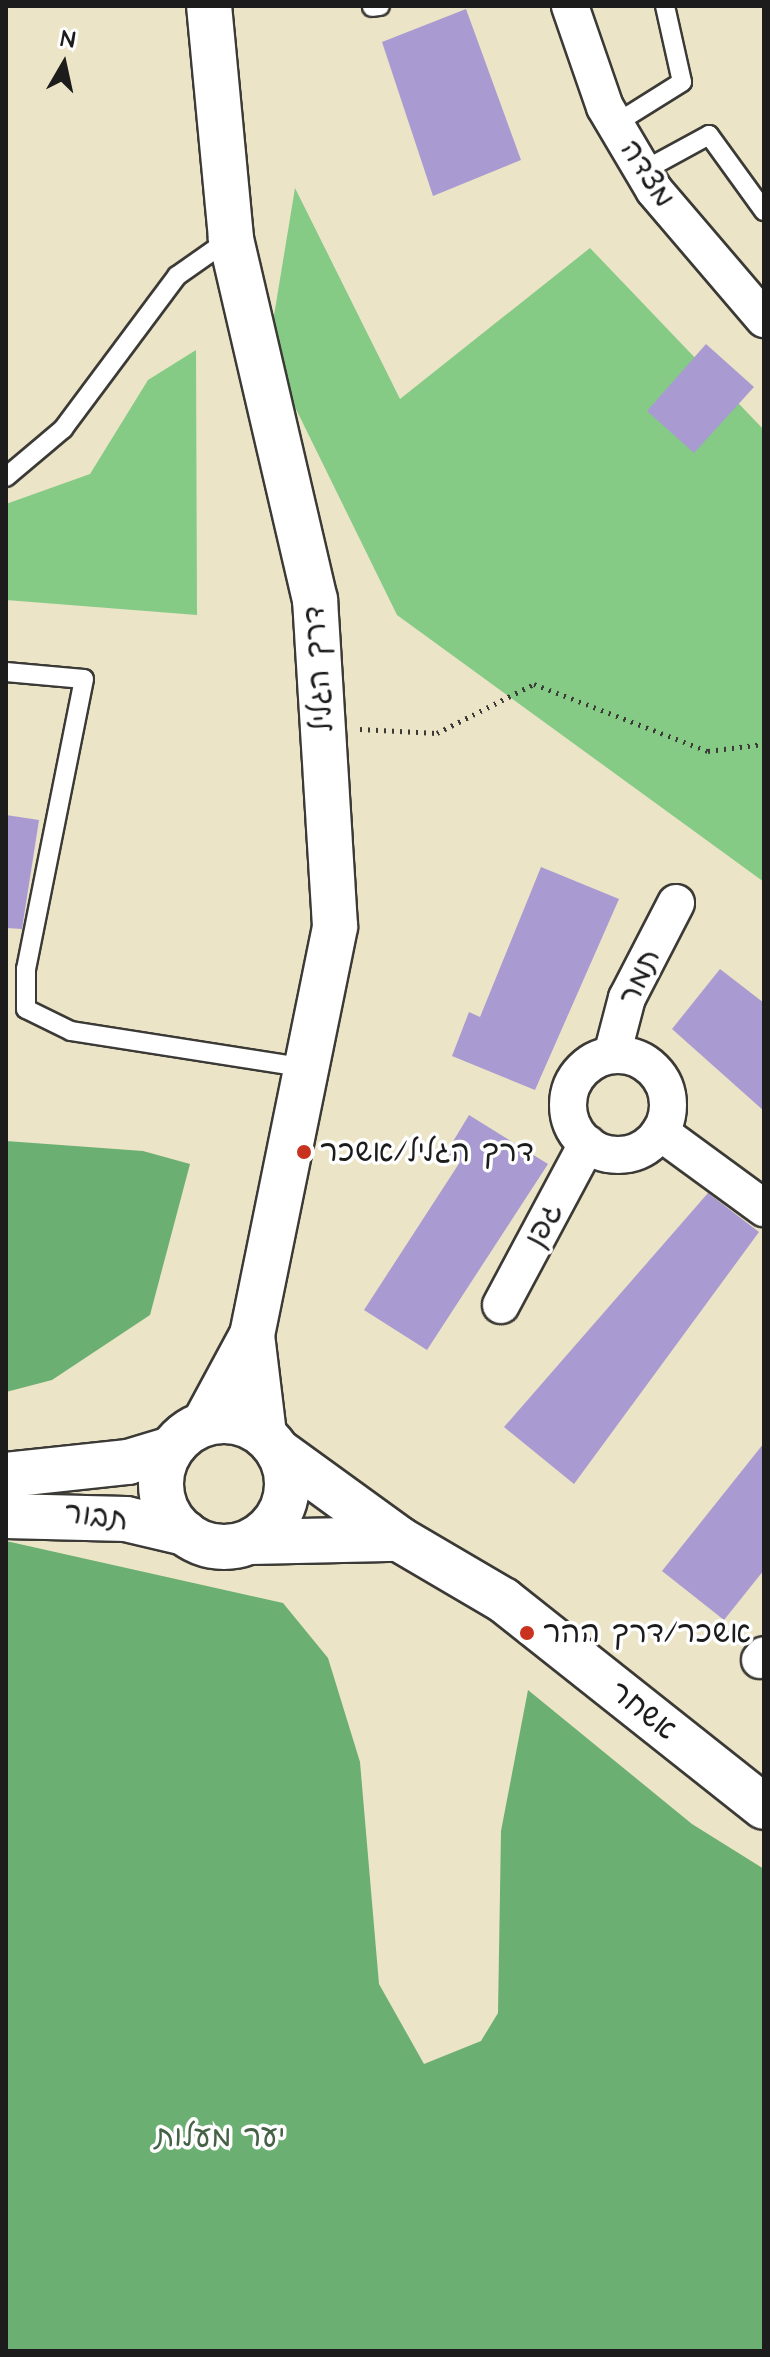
<!DOCTYPE html>
<meta charset="utf-8">
<style>
body{margin:0}
#map{position:relative;width:770px;height:2357px;overflow:hidden;background:#ece4c6;font-family:"Architects Daughter","Playpen Sans Hebrew",sans-serif}
div>[style]{position:absolute}
.green>*{inset:0;background:#85cb86}
.forest>*{inset:0;background:#6caf73}
.building>*{inset:0;background:#a99bd1}
.path>*{height:5px;margin-top:-2.5px;transform-origin:0;background:repeating-linear-gradient(90deg,#3b3a36 0 2px,transparent 0 8px)}
.roads{filter:drop-shadow(2px 0 #3b3a36) drop-shadow(-2px 0 #3b3a36) drop-shadow(0 2px #3b3a36) drop-shadow(0 -2px #3b3a36)}
.service>*{height:18px;margin:-9px;padding:0 9px;transform-origin:9px;border-radius:9px;background:#fff}
.minor>*{height:36px;margin:-18px;padding:0 18px;transform-origin:18px;border-radius:18px;background:#fff}
.minor>.ring{margin:-18px;padding:0;box-sizing:content-box;background:none;border:36px solid #fff;border-radius:50%}
.tertiary>*{height:44px;margin:-22px;padding:0 22px;transform-origin:22px;border-radius:22px;background:#fff}
.tertiary>.ring{margin:-22px;padding:0;box-sizing:content-box;background:none;border:44px solid #fff;border-radius:50%}
.dots>*{width:22px;height:22px;translate:-50% -50%;box-sizing:border-box;border:4px solid #fff;border-radius:50%}
span{translate:-50% -50%;white-space:nowrap;text-align:center;line-height:1.15;-webkit-text-stroke:7px #fff;paint-order:stroke}
.street-label{font-size:30px;color:#1c1c1c}
.poi-label{font-size:30px;color:#1c1c1c}
.left{translate:0 -50%;text-align:left}
.park-label{font-size:30px;color:#466246}
.frame{position:absolute;inset:0;border:8px solid #1c1c1c;pointer-events:none}
.north{position:absolute;left:24px;top:24px;width:80px;height:80px;-webkit-text-stroke:6px #fff;paint-order:stroke;rotate:9deg;font-size:22px;font-weight:700;line-height:32px;text-align:center;color:#1c1c1c}
.north::after{content:'';display:block;margin:auto;width:28px;height:36px;background:#1c1c1c;clip-path:polygon(50% 0,100% 100%,50% 72%,0 100%)}
</style>
<div id="map">
<div class="green">
<div style="clip-path:polygon(295px 188px,400px 399px,590px 248px,764px 430px,764px 882px,397px 615px,268px 352px)"></div>
<div style="clip-path:polygon(196px 350px,197px 615px,6px 600px,6px 504px,90px 474px,148px 380px)"></div>
</div>
<div class="forest">
<div style="clip-path:polygon(6px 1141px,143px 1151px,190px 1164px,150px 1315px,52px 1380px,6px 1392px)"></div>
<div style="clip-path:polygon(6px 1541px,283px 1603px,328px 1658px,360px 1762px,379px 1984px,424px 2064px,481px 2041px,498px 2013px,501px 1831px,528px 1690px,692px 1824px,764px 1869px,764px 2351px,6px 2351px)"></div>
</div>
<div class="building">
<div style="clip-path:polygon(466px 9px,521px 160px,433px 196px,382px 42px)"></div>
<div style="clip-path:polygon(706px 344px,754px 387px,694px 453px,647px 411px)"></div>
<div style="clip-path:polygon(6px 815px,39px 820px,22px 929px,6px 928px)"></div>
<div style="clip-path:polygon(541px 867px,619px 899px,535px 1090px,452px 1056px,469px 1012px,480px 1017px)"></div>
<div style="clip-path:polygon(720px 969px,764px 1003px,764px 1111px,672px 1029px)"></div>
<div style="clip-path:polygon(469px 1115px,548px 1164px,427px 1350px,364px 1310px,460px 1162px,446px 1153px)"></div>
<div style="clip-path:polygon(708px 1193px,759px 1232px,574px 1484px,504px 1427px)"></div>
<div style="clip-path:polygon(764px 1443px,764px 1570px,724px 1620px,662px 1571px)"></div>
</div>
<div class="path">
<div style="left:360px;top:729px;width:77px;rotate:3deg"></div>
<div style="left:437px;top:733px;width:109px;rotate:-26.8deg"></div>
<div style="left:534px;top:684px;width:186px;rotate:21.1deg"></div>
<div style="left:708px;top:751px;width:56px;rotate:-7.1deg"></div>
</div>
<div class="roads">
<div class="service">
<div style="left:372px;top:7px;width:8px;rotate:-7deg"></div>
<div style="left:615px;top:124px;width:79px;rotate:-32.1deg"></div>
<div style="left:682px;top:82px;width:78px;rotate:-102.6deg"></div>
<div style="left:643px;top:171px;width:75px;rotate:-28.6deg"></div>
<div style="left:709px;top:135px;width:94px;rotate:54.1deg"></div>
<div style="left:6px;top:477px;width:75px;rotate:-40.1deg"></div>
<div style="left:63px;top:429px;width:191px;rotate:-53.3deg"></div>
<div style="left:177px;top:276px;width:66px;rotate:-35.1deg"></div>
<div style="left:6px;top:672px;width:78px;rotate:5.1deg"></div>
<div style="left:84px;top:679px;width:296px;rotate:101.3deg"></div>
<div style="left:26px;top:969px;width:40px;rotate:90deg"></div>
<div style="left:26px;top:1009px;width:50px;rotate:26.1deg"></div>
<div style="left:71px;top:1031px;width:234px;rotate:8.9deg"></div>
</div>
<div class="minor">
<div style="left:570px;top:6px;width:107px;rotate:70.9deg"></div>
<div style="left:605px;top:107px;width:96px;rotate:59.4deg"></div>
<div style="left:654px;top:190px;width:170px;rotate:49.5deg"></div>
<div style="left:612px;top:1055px;width:59px;rotate:-75.3deg"></div>
<div style="left:627px;top:998px;width:107px;rotate:-62.7deg"></div>
<div class="ring" style="left:568px;top:1055px;width:64px;height:64px"></div>
<div style="left:660px;top:1132px;width:129px;rotate:36.2deg"></div>
<div style="left:501px;top:1305px;width:183px;rotate:-61.9deg"></div>
<div style="left:760px;top:1660px;width:6px;rotate:-51deg"></div>
</div>
<div class="tertiary">
<div style="left:252px;top:1335px;width:100px;rotate:83.1deg"></div>
<div class="ring" style="left:161px;top:1421px;width:82px;height:82px"></div>
<div style="left:204px;top:1424px;width:101px;rotate:-61.7deg"></div>
<div style="left:252px;top:1335px;width:417px;rotate:-78.5deg"></div>
<div style="left:335px;top:926px;width:327px;rotate:-93.5deg"></div>
<div style="left:315px;top:600px;width:372px;rotate:-103.1deg"></div>
<div style="left:231px;top:238px;width:233px;rotate:-95.4deg"></div>
<div style="left:278px;top:1451px;width:150px;rotate:36deg"></div>
<div style="left:399px;top:1539px;width:121px;rotate:30.4deg"></div>
<div style="left:503px;top:1600px;width:333px;rotate:38.4deg"></div>
<div style="left:6px;top:1475px;width:123px;rotate:-6.1deg"></div>
<div style="left:128px;top:1462px;width:45px;rotate:-16.8deg"></div>
<div style="left:6px;top:1516px;width:120px;rotate:1.4deg"></div>
<div style="left:126px;top:1519px;width:61px;rotate:13.3deg"></div>
<div style="left:250px;top:1542px;width:149px;rotate:-1.2deg"></div>
</div>
</div>
<div class="dots">
<div style="left:304px;top:1152px;background:#c8321e"></div>
<div style="left:527px;top:1633px;background:#c8321e"></div>
</div>
<div class="street-label">
<span style="left:647px;top:174px;rotate:57deg">מצדה</span>
<span style="left:319px;top:669px;rotate:-94deg">דרך הגליל</span>
<span style="left:640px;top:977px;rotate:-65deg">תמר</span>
<span style="left:544px;top:1225px;rotate:-62deg">גפן</span>
<span style="left:96px;top:1517px;rotate:7deg">תבור</span>
<span style="left:643px;top:1711px;rotate:38deg">אשחר</span>
</div>
<div class="poi-label">
<span class="left" style="left:320px;top:1152px">דרך הגליל/אשכר</span>
<span class="left" style="left:543px;top:1633px">אשכר/דרך ההר</span>
</div>
<div class="park-label">
<span style="left:220px;top:2137px">יער מעלות</span>
</div>
<div class="frame"></div>
<div class="north">N</div>
</div>
